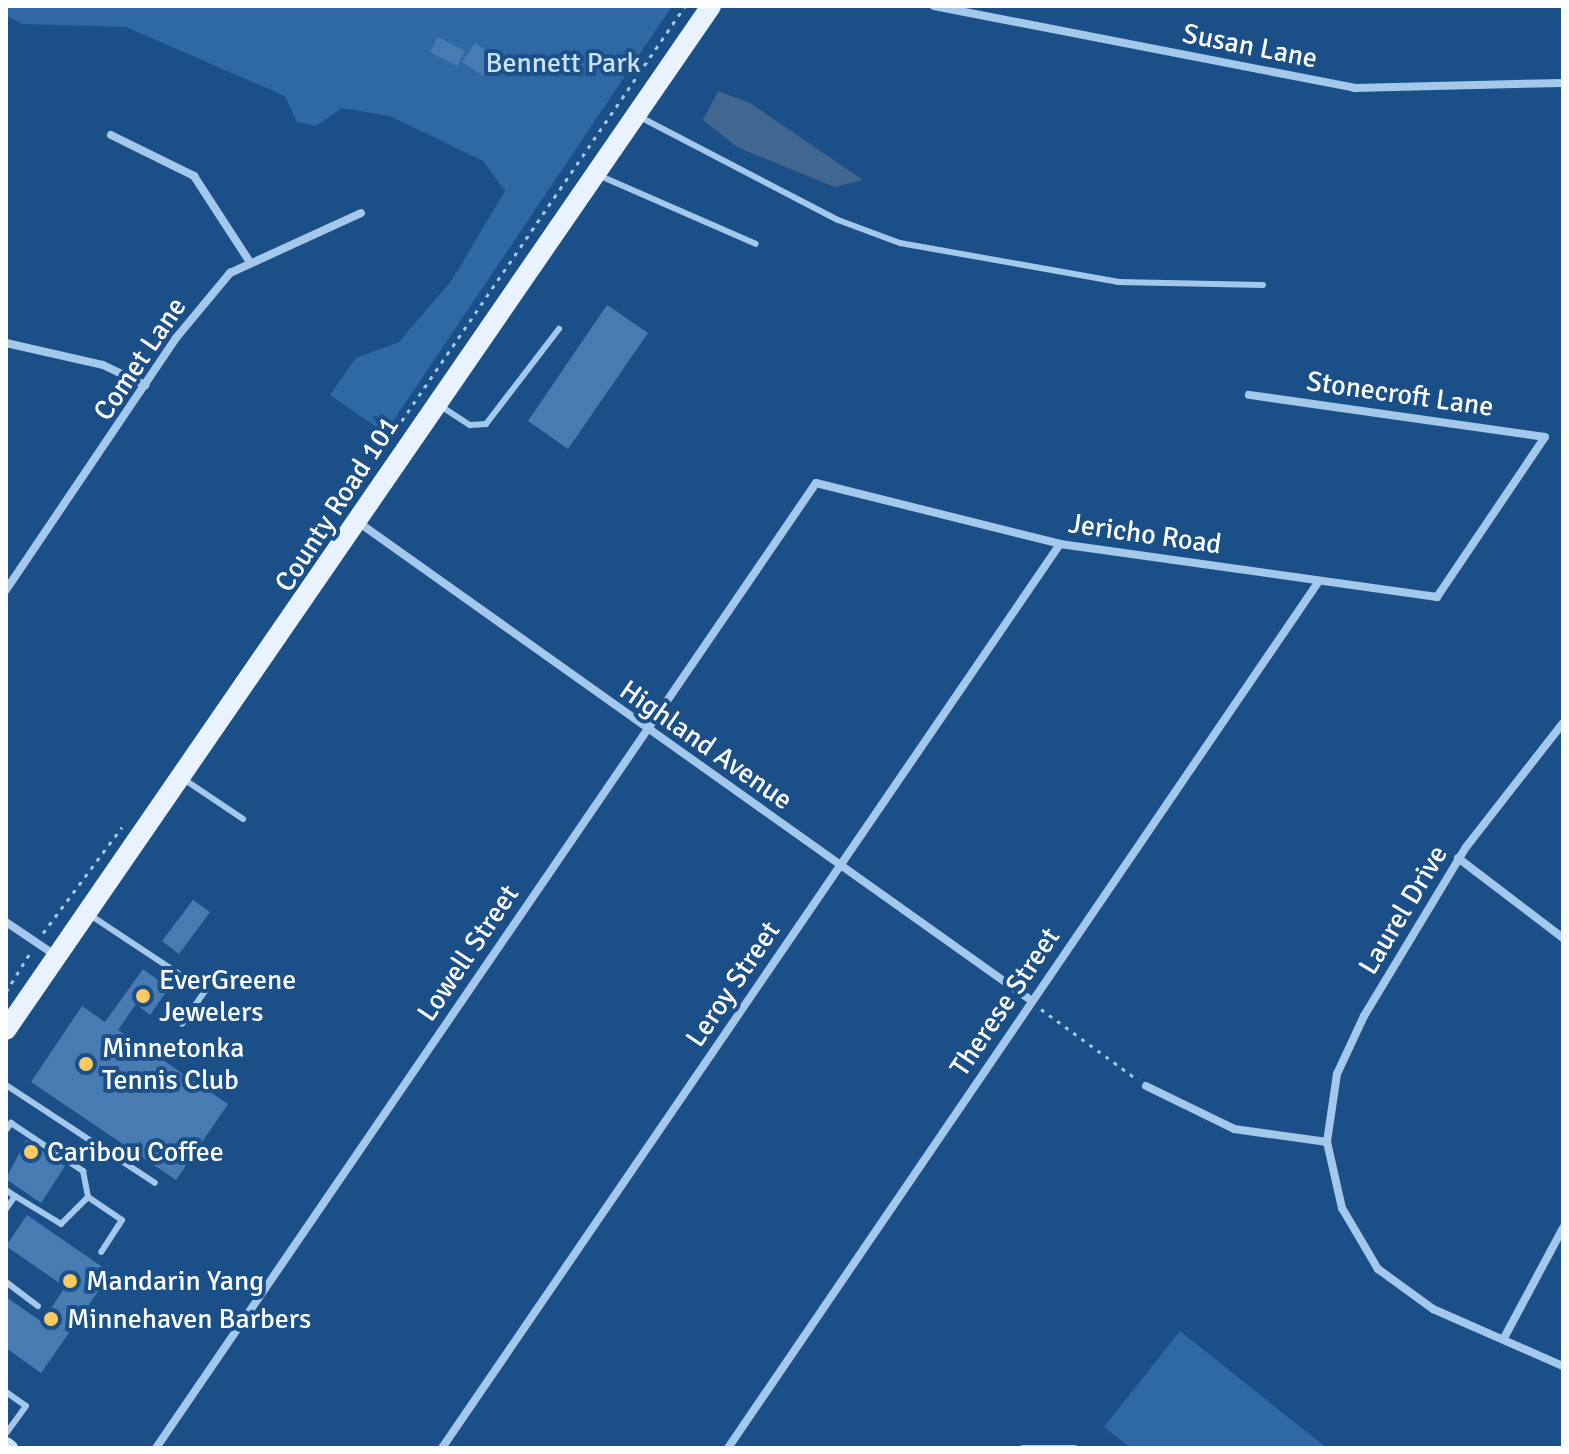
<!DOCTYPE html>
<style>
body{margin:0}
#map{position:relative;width:1569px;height:1454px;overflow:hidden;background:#1b4f88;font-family:Signika,sans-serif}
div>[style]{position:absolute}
.green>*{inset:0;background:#2e69a6}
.water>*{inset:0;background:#416790}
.building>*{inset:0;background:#487bb2}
.path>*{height:3px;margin-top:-1.5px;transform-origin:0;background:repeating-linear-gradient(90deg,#a4c7ec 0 4px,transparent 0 10px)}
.lane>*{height:6px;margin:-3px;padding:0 3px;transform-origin:3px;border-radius:3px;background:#a4c7ec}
.street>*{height:8px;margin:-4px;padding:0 4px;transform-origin:4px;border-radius:4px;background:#a4c7ec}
.secondary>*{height:16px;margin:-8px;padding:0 8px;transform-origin:8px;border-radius:8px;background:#d0e3f9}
.primary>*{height:20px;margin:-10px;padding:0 10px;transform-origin:10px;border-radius:10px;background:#e9f2ff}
.dots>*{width:22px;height:22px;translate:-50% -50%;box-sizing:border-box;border:4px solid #1b4f88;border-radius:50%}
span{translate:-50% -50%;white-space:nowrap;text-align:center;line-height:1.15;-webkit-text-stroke:8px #1b4f88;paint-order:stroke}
.street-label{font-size:28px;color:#fff}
.park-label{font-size:28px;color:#c9e1f9}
.poi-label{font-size:28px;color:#fff}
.left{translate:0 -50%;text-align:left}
.frame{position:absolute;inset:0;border:8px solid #fff;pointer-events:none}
</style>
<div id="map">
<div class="green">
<div style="clip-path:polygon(6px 6px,672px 6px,385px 433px,330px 395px,356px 358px,399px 342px,452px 280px,505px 191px,483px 161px,390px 116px,342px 108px,316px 126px,297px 122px,285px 96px,126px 27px,22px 24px,6px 15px)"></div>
<div style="clip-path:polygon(1180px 1331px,1327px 1448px,1131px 1448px,1104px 1427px)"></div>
</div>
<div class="water">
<div style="clip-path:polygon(718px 91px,750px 103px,863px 180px,834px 187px,737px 147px,703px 120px)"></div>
</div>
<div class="building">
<div style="clip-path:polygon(438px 37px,465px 51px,457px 66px,430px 52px)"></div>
<div style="clip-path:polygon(475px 43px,496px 57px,483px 76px,462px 62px)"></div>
<div style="clip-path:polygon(607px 305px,648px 333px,568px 449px,528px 421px)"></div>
<div style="clip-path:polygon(193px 900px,210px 912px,179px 954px,162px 941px)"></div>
<div style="clip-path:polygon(143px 969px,169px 988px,150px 1015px,136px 1004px,118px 1030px,228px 1104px,176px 1180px,31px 1082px,82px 1006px,105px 1022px)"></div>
<div style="clip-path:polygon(26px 1140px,65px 1166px,41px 1203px,6px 1179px)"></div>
<div style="clip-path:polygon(27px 1215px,111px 1273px,41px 1373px,6px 1348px,6px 1297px,42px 1322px,65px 1287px,6px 1246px)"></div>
</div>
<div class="path">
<div style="left:351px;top:495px;width:592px;rotate:-55.67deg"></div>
<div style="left:43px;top:933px;width:132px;rotate:-53.3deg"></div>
<div style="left:6px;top:992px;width:46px;rotate:-58.4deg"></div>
<div style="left:1041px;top:1009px;width:120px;rotate:36.2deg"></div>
</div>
<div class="lane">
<div style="left:640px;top:117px;width:223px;rotate:27.5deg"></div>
<div style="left:838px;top:220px;width:66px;rotate:20.4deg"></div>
<div style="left:900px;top:243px;width:221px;rotate:10.1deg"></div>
<div style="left:1118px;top:282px;width:145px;rotate:1.2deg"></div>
<div style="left:598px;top:175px;width:172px;rotate:23.6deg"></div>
<div style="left:439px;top:405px;width:37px;rotate:33deg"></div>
<div style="left:470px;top:425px;width:16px;rotate:-4deg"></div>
<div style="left:486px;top:424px;width:120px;rotate:-52.5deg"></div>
<div style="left:185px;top:780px;width:70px;rotate:33.9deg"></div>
<div style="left:90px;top:915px;width:138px;rotate:33.5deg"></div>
<div style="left:205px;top:991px;width:40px;rotate:124.9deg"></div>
<div style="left:6px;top:1085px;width:178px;rotate:33.3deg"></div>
<div style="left:6px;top:1130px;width:9px;rotate:-54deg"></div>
<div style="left:11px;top:1123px;width:87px;rotate:33.7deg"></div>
<div style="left:83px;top:1171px;width:26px;rotate:79deg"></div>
<div style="left:6px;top:1190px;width:11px;rotate:34deg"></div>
<div style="left:15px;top:1196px;width:16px;rotate:125deg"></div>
<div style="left:15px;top:1196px;width:54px;rotate:31.3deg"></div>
<div style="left:61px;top:1224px;width:38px;rotate:-45deg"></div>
<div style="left:88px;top:1197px;width:41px;rotate:34.1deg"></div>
<div style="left:122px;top:1220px;width:38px;rotate:123deg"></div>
<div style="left:6px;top:1282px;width:40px;rotate:37deg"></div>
<div style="left:6px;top:1392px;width:24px;rotate:35deg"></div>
<div style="left:26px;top:1406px;width:34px;rotate:126deg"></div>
<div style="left:1023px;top:1448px;width:52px"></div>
</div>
<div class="street">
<div style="left:934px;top:6px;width:428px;rotate:11deg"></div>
<div style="left:1354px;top:88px;width:209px;rotate:-1.4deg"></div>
<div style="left:111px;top:135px;width:93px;rotate:26.3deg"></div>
<div style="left:194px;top:176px;width:99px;rotate:57deg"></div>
<div style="left:6px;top:343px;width:99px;rotate:12.8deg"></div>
<div style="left:103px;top:365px;width:47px;rotate:25.5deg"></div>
<div style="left:358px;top:522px;width:827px;rotate:35.4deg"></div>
<div style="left:6px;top:590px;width:304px;rotate:-56deg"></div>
<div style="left:176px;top:338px;width:85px;rotate:-50.3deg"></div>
<div style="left:230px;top:273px;width:144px;rotate:-24.6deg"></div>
<div style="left:1563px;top:723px;width:157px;rotate:128deg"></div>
<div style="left:1466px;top:847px;width:197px;rotate:121.1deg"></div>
<div style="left:1364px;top:1016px;width:64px;rotate:115deg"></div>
<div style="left:1337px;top:1074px;width:69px;rotate:98.4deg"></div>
<div style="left:1327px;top:1142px;width:68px;rotate:77.2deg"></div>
<div style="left:1342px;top:1208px;width:71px;rotate:59.5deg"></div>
<div style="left:1378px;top:1269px;width:68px;rotate:36deg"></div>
<div style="left:1433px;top:1309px;width:142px;rotate:23.7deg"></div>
<div style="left:1458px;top:858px;width:132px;rotate:37.3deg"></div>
<div style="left:6px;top:922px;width:59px;rotate:34deg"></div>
<div style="left:1146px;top:1086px;width:98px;rotate:26deg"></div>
<div style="left:1234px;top:1129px;width:94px;rotate:8deg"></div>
<div style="left:1504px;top:1338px;width:125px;rotate:-61.8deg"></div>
<div style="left:156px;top:1448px;width:1169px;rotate:-55.63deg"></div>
<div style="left:816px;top:483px;width:252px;rotate:14deg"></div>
<div style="left:1060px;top:544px;width:381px;rotate:8deg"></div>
<div style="left:1437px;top:597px;width:193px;rotate:-56deg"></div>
<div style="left:1545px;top:437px;width:299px;rotate:-171.9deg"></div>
<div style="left:442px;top:1448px;width:1095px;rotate:-55.64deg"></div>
<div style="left:728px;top:1448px;width:1049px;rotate:-55.72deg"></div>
</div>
<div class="secondary">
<div style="left:6px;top:1445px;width:5px;rotate:37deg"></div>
</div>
<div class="primary">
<div style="left:6px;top:1030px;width:1243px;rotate:-55.45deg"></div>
</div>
<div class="dots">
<div style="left:143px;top:996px;background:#fdca61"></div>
<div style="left:86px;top:1064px;background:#fdca61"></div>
<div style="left:31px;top:1152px;background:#fdca61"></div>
<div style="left:70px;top:1281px;background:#fdca61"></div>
<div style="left:51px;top:1319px;background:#fdca61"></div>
</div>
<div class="street-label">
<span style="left:1250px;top:46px;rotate:11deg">Susan Lane</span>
<span style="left:140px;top:359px;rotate:-56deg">Comet Lane</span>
<span style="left:1400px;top:394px;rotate:8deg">Stonecroft Lane</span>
<span style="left:337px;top:504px;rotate:-57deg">County Road 101</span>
<span style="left:1145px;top:534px;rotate:8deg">Jericho Road</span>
<span style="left:706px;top:745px;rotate:35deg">Highland Avenue</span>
<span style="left:1403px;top:910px;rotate:-59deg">Laurel Drive</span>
<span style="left:468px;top:953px;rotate:-56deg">Lowell Street</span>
<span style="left:733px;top:984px;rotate:-56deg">Leroy Street</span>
<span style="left:1005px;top:1002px;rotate:-56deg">Therese Street</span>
</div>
<div class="park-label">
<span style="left:563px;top:63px">Bennett Park</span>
</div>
<div class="poi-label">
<span class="left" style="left:159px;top:996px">EverGreene<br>Jewelers</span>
<span class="left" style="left:102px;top:1064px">Minnetonka<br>Tennis Club</span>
<span class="left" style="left:47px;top:1152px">Caribou Coffee</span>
<span class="left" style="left:86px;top:1281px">Mandarin Yang</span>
<span class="left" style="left:67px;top:1319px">Minnehaven Barbers</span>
</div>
<div class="frame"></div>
</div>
